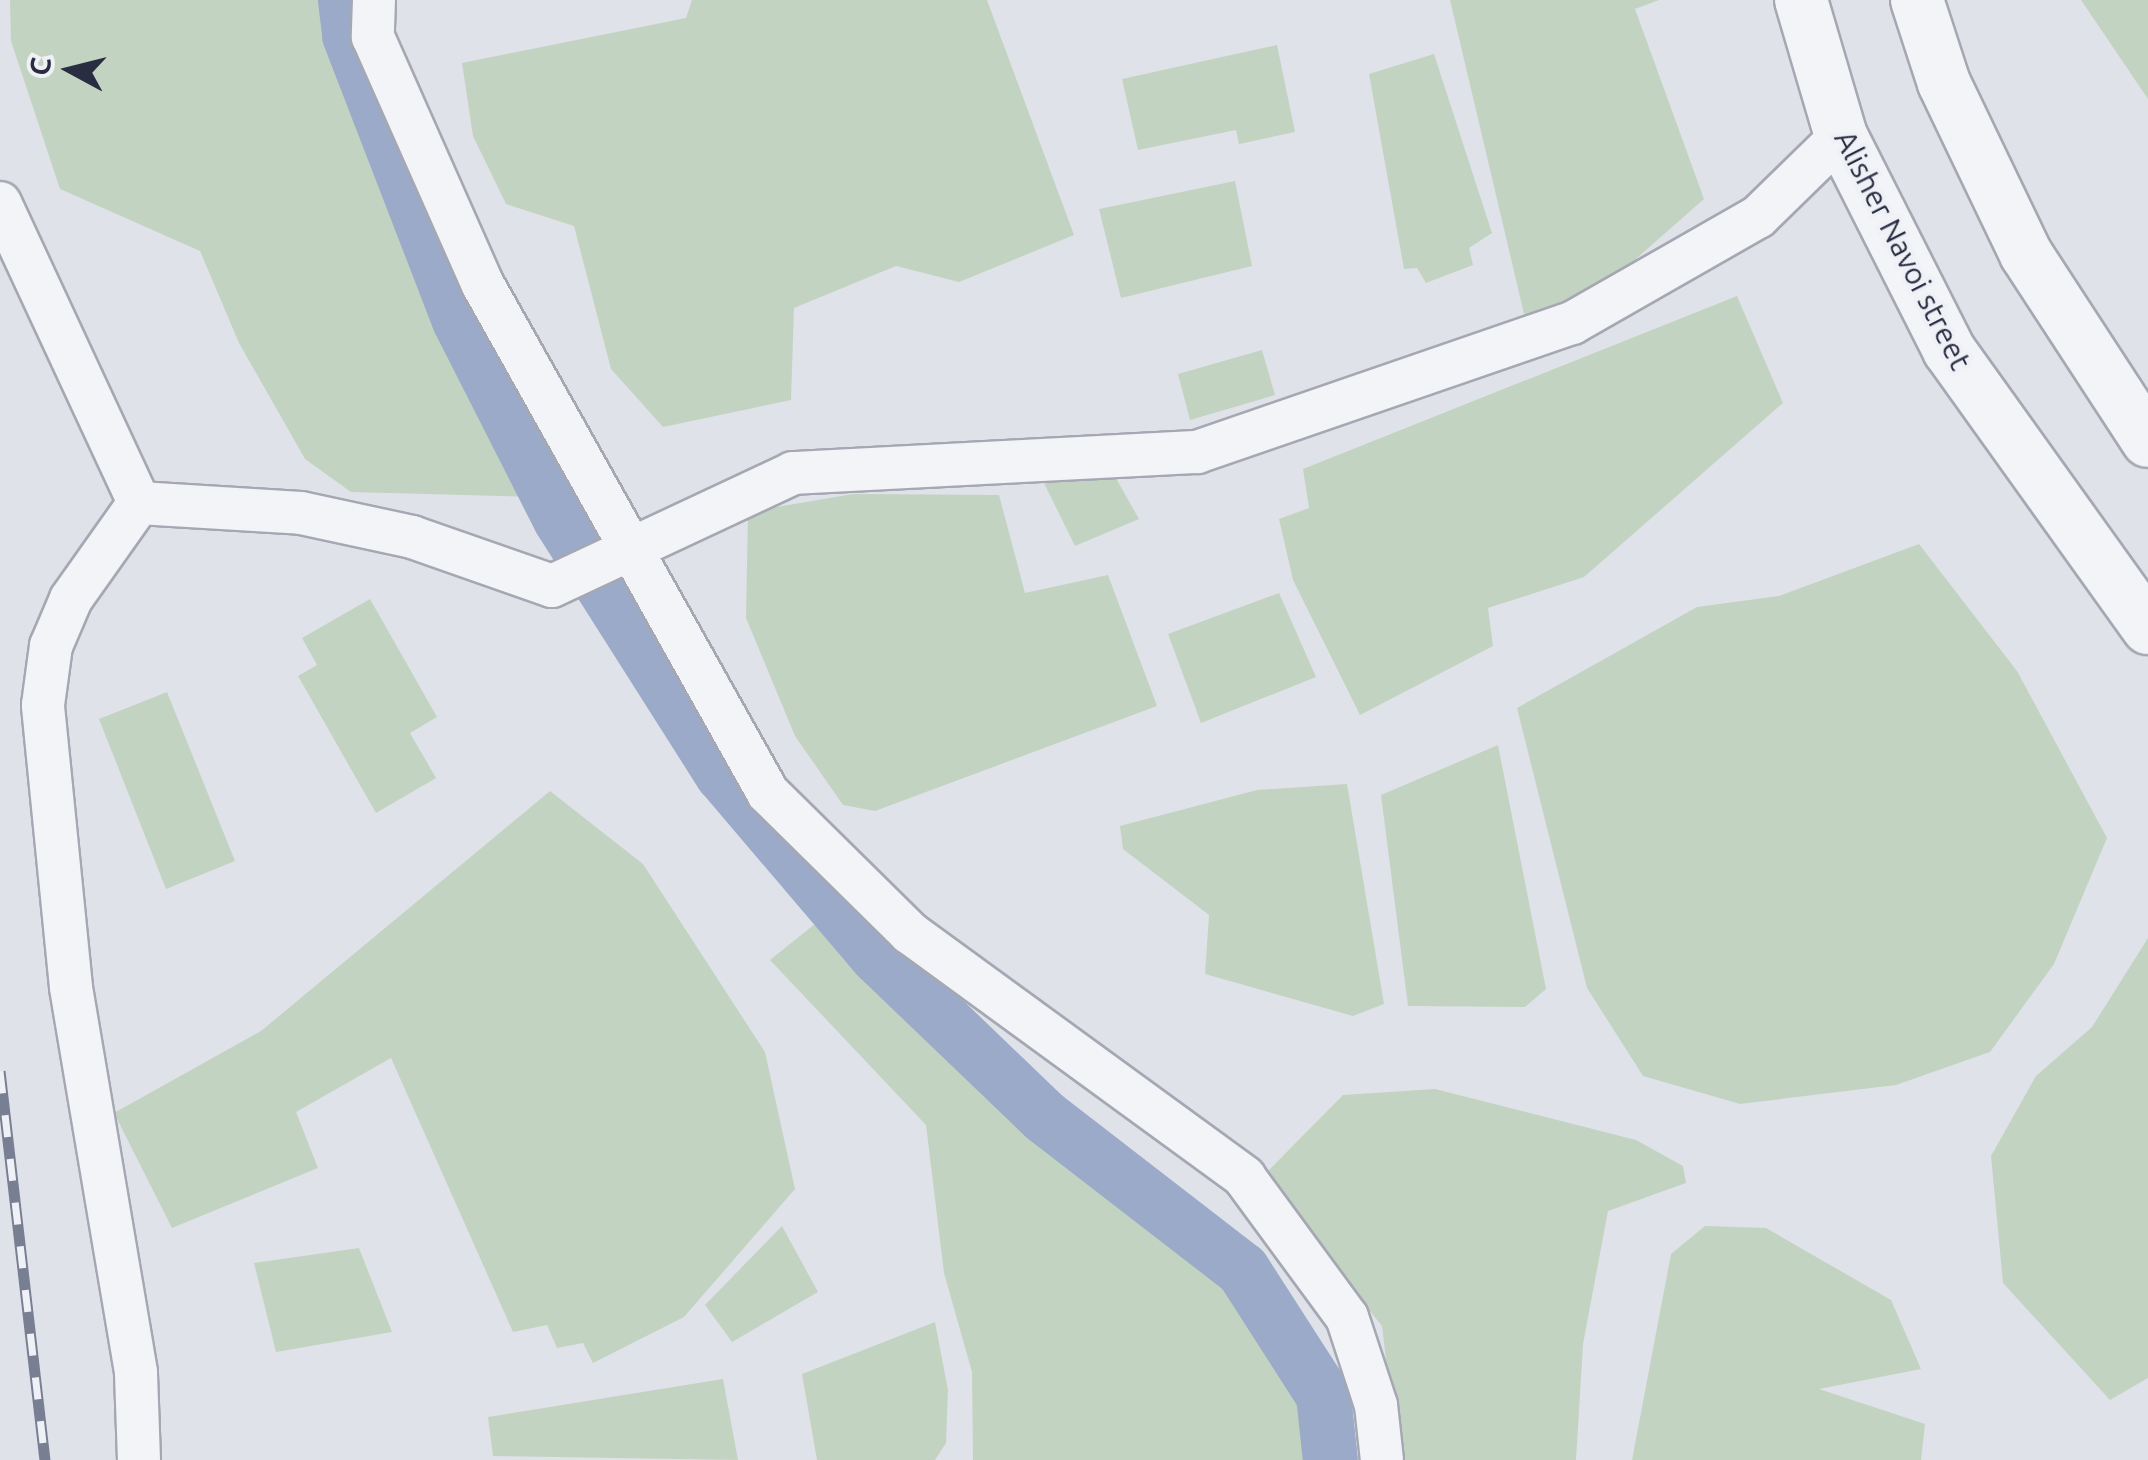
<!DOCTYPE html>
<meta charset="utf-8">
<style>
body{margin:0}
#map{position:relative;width:2148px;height:1460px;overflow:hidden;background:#e0e2e9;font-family:Ubuntu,sans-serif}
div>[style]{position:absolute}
.green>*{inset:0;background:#c3d3c1}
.canal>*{height:55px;margin:-27.5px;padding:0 27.5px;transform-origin:27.5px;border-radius:27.5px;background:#9baac9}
.roads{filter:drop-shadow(2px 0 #a5a8b3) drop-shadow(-2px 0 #a5a8b3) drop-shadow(0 2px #a5a8b3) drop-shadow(0 -2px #a5a8b3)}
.minor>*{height:42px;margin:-21px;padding:0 21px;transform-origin:21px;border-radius:21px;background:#f3f4f7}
.tertiary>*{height:52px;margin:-26px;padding:0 26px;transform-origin:26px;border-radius:26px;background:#f3f4f7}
.rail>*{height:11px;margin-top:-5.5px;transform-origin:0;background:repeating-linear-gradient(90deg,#f0f1f7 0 22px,#797f93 0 44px);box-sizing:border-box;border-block:2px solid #797f93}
span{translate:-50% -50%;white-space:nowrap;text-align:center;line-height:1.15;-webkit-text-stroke:8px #f0f1f7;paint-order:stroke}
.street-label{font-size:30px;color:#292d41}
.north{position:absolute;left:20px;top:20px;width:100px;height:100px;-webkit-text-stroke:8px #f0f1f7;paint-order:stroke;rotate:277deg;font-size:28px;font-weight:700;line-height:40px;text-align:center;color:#292d41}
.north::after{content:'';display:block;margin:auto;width:35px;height:45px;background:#292d41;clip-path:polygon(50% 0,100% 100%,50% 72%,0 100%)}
</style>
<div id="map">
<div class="green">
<div style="clip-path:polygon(10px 0,331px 0,336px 45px,443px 324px,534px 497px,351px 492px,305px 459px,239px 343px,200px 251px,60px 189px,11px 41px)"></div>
<div style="clip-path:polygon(692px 0,987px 0,1074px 235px,959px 282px,896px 266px,794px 308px,791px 400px,663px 427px,611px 369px,574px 226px,506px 204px,473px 136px,462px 63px,686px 18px)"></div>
<div style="clip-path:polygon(1450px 0,1659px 0,1635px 9px,1704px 199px,1613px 279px,1525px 318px)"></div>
<div style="clip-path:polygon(2081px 0,2148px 0,2148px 99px)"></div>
<div style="clip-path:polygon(1277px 45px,1295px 132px,1239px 144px,1236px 130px,1138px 150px,1122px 79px)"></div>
<div style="clip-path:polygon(1434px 54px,1492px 233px,1469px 248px,1473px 265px,1426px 283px,1417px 268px,1404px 269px,1369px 74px)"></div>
<div style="clip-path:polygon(1235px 181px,1252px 266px,1121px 298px,1099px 209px)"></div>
<div style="clip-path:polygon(1737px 296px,1783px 403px,1584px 577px,1488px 608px,1493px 646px,1360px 715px,1293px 580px,1279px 519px,1309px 508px,1303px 469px)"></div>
<div style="clip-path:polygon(1262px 350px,1275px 395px,1190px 420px,1178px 374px)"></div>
<div style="clip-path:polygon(1108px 464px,1139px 519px,1075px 546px,1041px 477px)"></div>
<div style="clip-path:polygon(853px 494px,999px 495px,1025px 593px,1108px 575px,1157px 706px,875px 811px,843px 805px,795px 736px,746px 618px,748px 512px)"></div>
<div style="clip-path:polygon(1919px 544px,2017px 671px,2107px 838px,2054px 964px,1990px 1052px,1896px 1085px,1740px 1104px,1643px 1076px,1587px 988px,1517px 708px,1697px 607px,1779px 596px)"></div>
<div style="clip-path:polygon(1279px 593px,1316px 677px,1201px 723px,1168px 634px)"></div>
<div style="clip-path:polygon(370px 599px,437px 717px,410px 733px,436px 778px,376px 813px,298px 676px,317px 665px,302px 638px)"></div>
<div style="clip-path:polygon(167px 692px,235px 861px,166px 889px,99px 719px)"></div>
<div style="clip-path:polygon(1498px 745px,1546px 989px,1525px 1007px,1408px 1006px,1381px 795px)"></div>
<div style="clip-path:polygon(1347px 784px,1384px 1004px,1353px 1016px,1205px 974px,1209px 915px,1123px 849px,1120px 826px,1257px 790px)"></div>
<div style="clip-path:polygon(550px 791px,643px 864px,765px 1052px,795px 1189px,684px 1317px,593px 1363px,583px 1343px,557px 1348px,547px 1325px,513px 1332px,391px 1058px,296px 1112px,318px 1168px,172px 1228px,114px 1113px,261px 1031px)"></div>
<div style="clip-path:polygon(826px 915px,1043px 1123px,1234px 1272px,1318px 1397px,1324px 1460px,973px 1460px,972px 1372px,944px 1273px,926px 1125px,770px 960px)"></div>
<div style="clip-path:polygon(2148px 938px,2148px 1378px,2110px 1400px,2003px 1283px,1991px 1156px,2036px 1076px,2092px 1027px)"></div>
<div style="clip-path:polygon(1435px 1089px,1636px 1140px,1683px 1166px,1686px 1183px,1608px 1211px,1583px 1344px,1576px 1460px,1398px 1460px,1382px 1326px,1262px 1177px,1343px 1095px)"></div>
<div style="clip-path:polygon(782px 1226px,818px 1292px,732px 1342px,705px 1305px)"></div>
<div style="clip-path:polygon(1705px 1226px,1766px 1228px,1891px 1300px,1921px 1369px,1819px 1389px,1925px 1424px,1921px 1460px,1632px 1460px,1671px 1254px)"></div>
<div style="clip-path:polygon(359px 1248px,392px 1332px,276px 1352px,254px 1263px)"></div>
<div style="clip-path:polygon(935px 1322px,948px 1390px,946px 1443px,935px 1460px,817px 1460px,802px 1374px)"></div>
<div style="clip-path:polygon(723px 1379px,738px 1460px,493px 1456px,488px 1417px)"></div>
</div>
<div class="canal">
<div style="left:345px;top:0;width:35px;rotate:83deg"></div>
<div style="left:349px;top:35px;width:305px;rotate:68.9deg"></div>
<div style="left:459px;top:320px;width:223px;rotate:63.1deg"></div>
<div style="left:560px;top:519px;width:302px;rotate:57.6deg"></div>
<div style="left:722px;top:774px;width:239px;rotate:49.6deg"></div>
<div style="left:877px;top:956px;width:233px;rotate:43.8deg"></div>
<div style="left:1045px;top:1117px;width:249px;rotate:37.7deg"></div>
<div style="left:1242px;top:1269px;width:150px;rotate:57.3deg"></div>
<div style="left:1323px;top:1395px;width:65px;rotate:83.9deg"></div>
</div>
<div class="roads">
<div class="minor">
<div style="left:374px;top:0;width:37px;rotate:92deg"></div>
<div style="left:373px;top:37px;width:271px;rotate:66.1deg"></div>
<div style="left:483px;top:285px;width:582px;rotate:60.71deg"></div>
<div style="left:768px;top:793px;width:199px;rotate:44.6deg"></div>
<div style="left:910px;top:933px;width:414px;rotate:36.1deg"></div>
<div style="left:1244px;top:1177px;width:174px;rotate:53.7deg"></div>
<div style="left:1347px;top:1317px;width:93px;rotate:71.8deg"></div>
<div style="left:1376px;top:1405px;width:55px;rotate:83.8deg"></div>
<div style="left:0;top:203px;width:331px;rotate:65.1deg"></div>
<div style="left:139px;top:503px;width:162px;rotate:3.5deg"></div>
<div style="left:301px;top:513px;width:114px;rotate:12.2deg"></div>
<div style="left:412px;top:537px;width:148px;rotate:19.3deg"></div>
<div style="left:552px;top:586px;width:266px;rotate:-25.1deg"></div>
<div style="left:793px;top:473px;width:405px;rotate:-3deg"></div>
<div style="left:1197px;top:452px;width:397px;rotate:-19deg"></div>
<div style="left:1572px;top:323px;width:214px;rotate:-29.7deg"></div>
<div style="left:1758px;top:217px;width:116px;rotate:-44.3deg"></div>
<div style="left:139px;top:1460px;width:88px;rotate:-92deg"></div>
<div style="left:136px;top:1372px;width:390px;rotate:-99.6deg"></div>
<div style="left:71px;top:987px;width:283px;rotate:-95.7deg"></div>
<div style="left:43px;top:705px;width:60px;rotate:-82.3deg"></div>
<div style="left:51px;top:646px;width:51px;rotate:-66.9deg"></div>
<div style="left:71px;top:599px;width:118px;rotate:-54.7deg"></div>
</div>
<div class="tertiary">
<div style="left:1801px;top:0;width:142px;rotate:73.6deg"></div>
<div style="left:1841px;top:136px;width:240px;rotate:63.2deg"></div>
<div style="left:1949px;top:350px;width:342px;rotate:54.4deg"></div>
<div style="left:1917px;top:0;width:87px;rotate:72deg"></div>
<div style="left:1944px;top:83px;width:190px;rotate:64.4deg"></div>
<div style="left:2026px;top:254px;width:223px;rotate:56.9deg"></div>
</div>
</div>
<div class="rail">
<div style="left:0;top:1071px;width:392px;rotate:83.4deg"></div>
</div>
<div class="street-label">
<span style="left:1903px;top:250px;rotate:63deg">Alisher Navoi street</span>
</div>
<div class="north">С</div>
</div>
